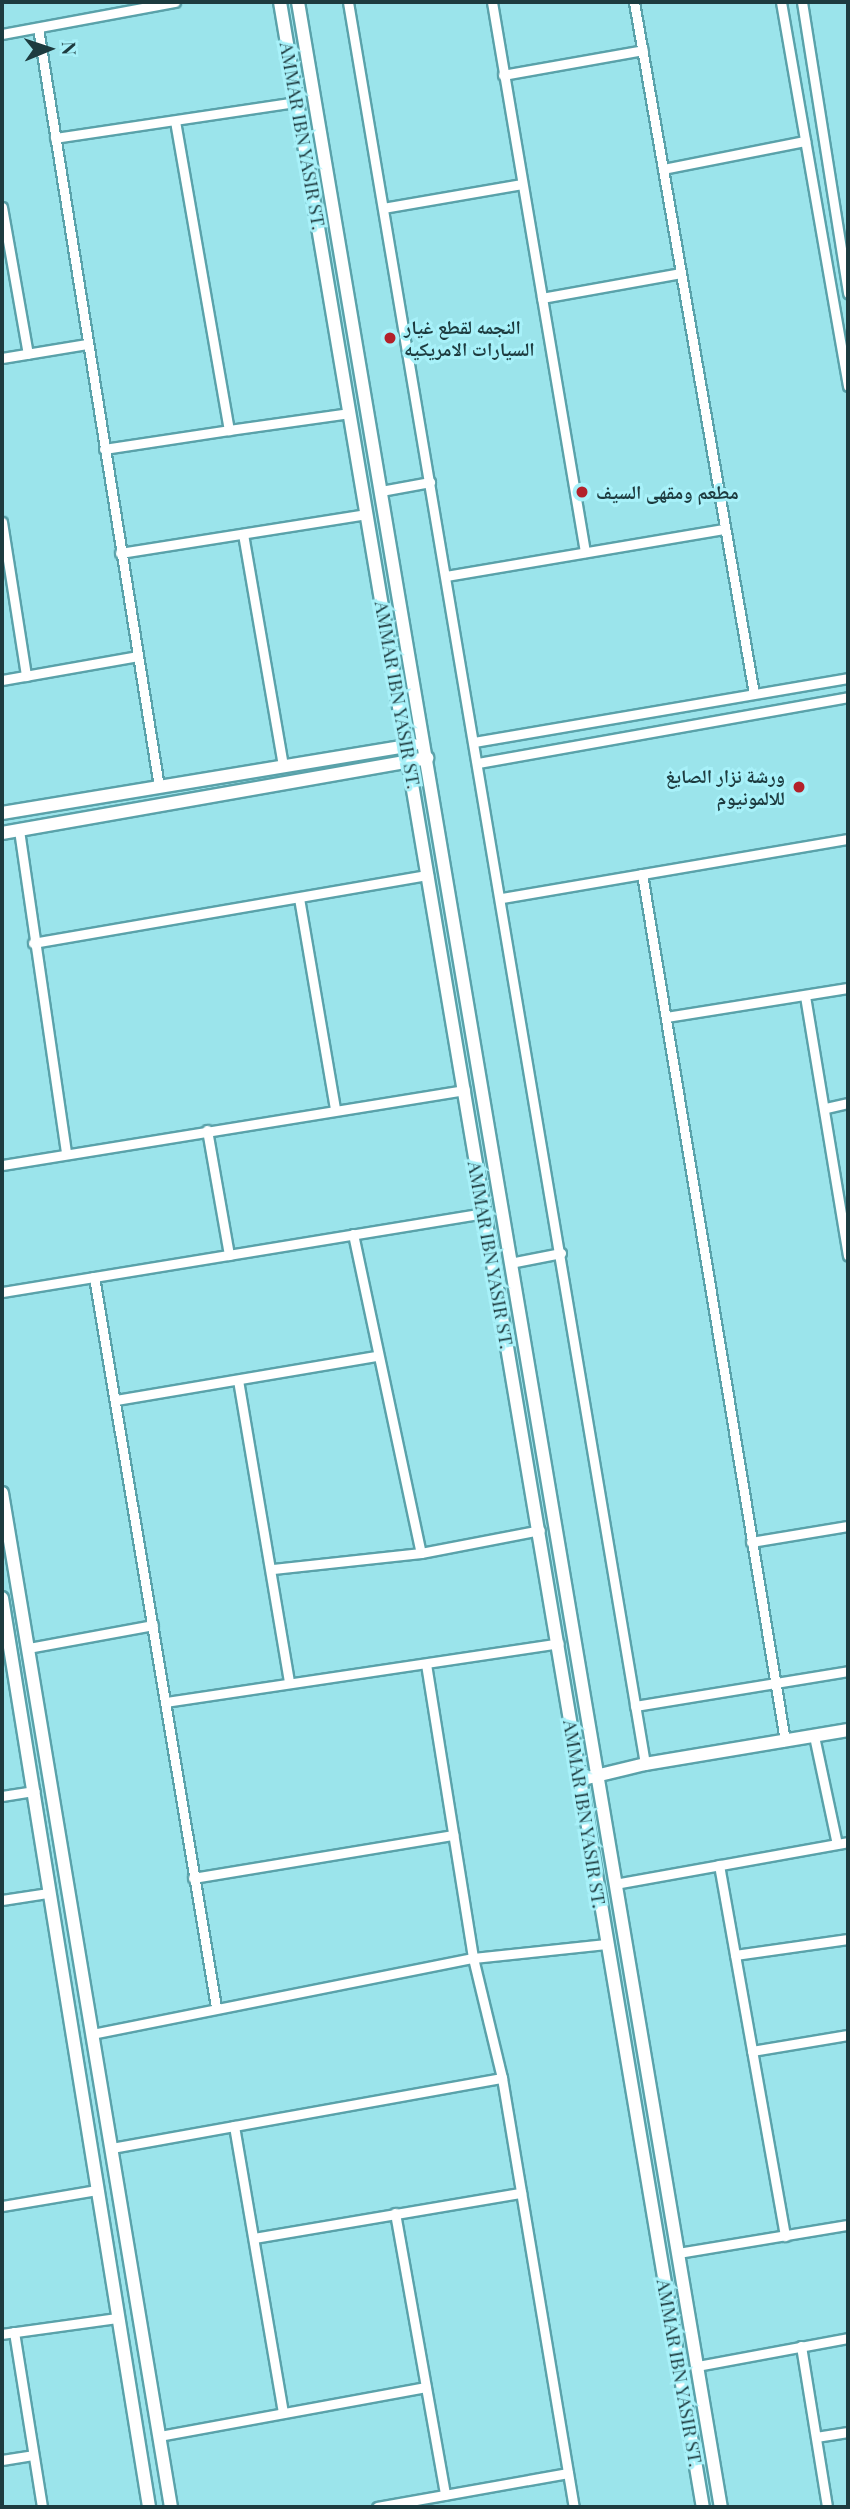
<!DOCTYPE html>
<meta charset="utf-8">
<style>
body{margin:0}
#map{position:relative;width:850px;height:2509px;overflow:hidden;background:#9be4eb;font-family:"Playfair Display","Noto Naskh Arabic",serif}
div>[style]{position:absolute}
.roads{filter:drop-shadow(2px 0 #5aa2aa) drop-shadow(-2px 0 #5aa2aa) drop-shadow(0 2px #5aa2aa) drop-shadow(0 -2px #5aa2aa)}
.street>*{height:9px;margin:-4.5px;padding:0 4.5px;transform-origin:4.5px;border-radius:4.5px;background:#fff}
.secondary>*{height:12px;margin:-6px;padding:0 6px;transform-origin:6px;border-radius:6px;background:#fff}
.dots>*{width:19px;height:19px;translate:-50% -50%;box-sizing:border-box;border:4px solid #a8f1f9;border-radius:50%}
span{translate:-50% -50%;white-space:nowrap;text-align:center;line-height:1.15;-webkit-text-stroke:6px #a8f1f9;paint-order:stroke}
.street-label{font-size:19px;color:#1d3b3f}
.poi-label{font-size:19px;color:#1d3b3f;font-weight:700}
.left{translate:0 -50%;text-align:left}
.right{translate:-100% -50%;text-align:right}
.frame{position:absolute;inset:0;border:4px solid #1d3b3f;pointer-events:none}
.north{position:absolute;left:14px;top:14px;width:70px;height:70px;-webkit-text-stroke:5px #a8f1f9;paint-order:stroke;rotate:88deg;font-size:19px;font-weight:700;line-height:28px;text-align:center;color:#1d3b3f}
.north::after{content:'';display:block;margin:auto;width:24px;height:32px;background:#1d3b3f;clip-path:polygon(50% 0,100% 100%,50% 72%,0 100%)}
</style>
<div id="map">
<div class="roads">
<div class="street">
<div style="left:348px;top:2px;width:1787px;rotate:80.43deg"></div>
<div style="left:492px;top:2px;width:558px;rotate:80.4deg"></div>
<div style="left:634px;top:2px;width:702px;rotate:80.16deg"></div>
<div style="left:781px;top:2px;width:390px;rotate:80.1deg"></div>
<div style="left:802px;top:2px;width:295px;rotate:81deg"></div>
<div style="left:38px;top:28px;width:769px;rotate:80.94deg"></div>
<div style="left:2px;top:34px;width:176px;rotate:-10.5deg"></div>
<div style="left:503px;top:75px;width:142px;rotate:-10.1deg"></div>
<div style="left:175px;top:121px;width:314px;rotate:80.1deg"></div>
<div style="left:229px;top:430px;width:122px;rotate:-8deg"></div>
<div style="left:55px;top:138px;width:245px;rotate:-8.5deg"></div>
<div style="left:663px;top:169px;width:145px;rotate:-11.2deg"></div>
<div style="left:2px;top:207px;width:149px;rotate:80deg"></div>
<div style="left:383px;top:208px;width:141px;rotate:-9.8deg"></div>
<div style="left:542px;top:298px;width:141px;rotate:-10.2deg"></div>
<div style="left:2px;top:358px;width:86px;rotate:-9.4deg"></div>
<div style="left:104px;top:449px;width:126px;rotate:-8.6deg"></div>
<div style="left:381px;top:491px;width:50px;rotate:-10.4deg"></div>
<div style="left:2px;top:522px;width:156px;rotate:81.1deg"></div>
<div style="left:243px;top:534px;width:235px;rotate:80.2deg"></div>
<div style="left:120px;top:553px;width:250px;rotate:-9deg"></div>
<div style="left:446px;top:576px;width:283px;rotate:-9.6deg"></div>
<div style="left:2px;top:680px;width:138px;rotate:-10deg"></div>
<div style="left:474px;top:742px;width:379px;rotate:-9.7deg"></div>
<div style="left:478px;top:763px;width:376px;rotate:-10.1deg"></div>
<div style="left:19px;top:830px;width:327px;rotate:81.7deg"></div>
<div style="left:642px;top:874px;width:879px;rotate:80.63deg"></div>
<div style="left:299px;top:898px;width:214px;rotate:80.3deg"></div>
<div style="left:502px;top:898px;width:351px;rotate:-9.7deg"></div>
<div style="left:33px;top:943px;width:401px;rotate:-9.8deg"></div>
<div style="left:805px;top:996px;width:263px;rotate:80.6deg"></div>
<div style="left:666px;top:1017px;width:184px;rotate:-9.1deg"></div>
<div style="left:826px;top:1108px;width:23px;rotate:-13deg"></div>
<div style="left:207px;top:1130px;width:127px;rotate:80deg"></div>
<div style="left:2px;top:1165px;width:469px;rotate:-9.2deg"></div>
<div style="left:353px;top:1234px;width:326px;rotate:78deg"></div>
<div style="left:510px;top:1263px;width:52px;rotate:-11.1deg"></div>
<div style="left:94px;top:1277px;width:740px;rotate:80.51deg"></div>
<div style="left:2px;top:1292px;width:486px;rotate:-9.3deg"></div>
<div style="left:238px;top:1380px;width:305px;rotate:80.4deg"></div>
<div style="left:116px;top:1400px;width:265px;rotate:-9.6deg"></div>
<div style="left:751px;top:1542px;width:98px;rotate:-9.4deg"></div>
<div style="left:273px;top:1569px;width:149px;rotate:-6.2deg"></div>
<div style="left:421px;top:1553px;width:121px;rotate:-10.9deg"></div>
<div style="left:28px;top:1648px;width:127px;rotate:-10.4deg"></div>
<div style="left:426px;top:1664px;width:298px;rotate:80.9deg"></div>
<div style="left:473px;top:1958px;width:123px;rotate:76.4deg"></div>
<div style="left:502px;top:2078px;width:435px;rotate:80.5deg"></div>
<div style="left:166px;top:1702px;width:397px;rotate:-8.5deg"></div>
<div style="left:635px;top:1706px;width:216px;rotate:-9.3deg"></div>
<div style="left:814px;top:1736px;width:110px;rotate:78deg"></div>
<div style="left:2px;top:1796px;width:33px;rotate:-9deg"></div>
<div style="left:719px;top:1865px;width:377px;rotate:79.9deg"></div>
<div style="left:193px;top:1878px;width:264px;rotate:-9.4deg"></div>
<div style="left:615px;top:1884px;width:237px;rotate:-10.2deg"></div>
<div style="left:2px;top:1900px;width:47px;rotate:-8.7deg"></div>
<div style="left:735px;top:1955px;width:114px;rotate:-8.1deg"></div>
<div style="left:92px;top:2034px;width:389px;rotate:-11.3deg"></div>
<div style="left:473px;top:1958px;width:134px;rotate:-6deg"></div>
<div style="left:752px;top:2051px;width:97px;rotate:-9.5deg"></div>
<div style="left:234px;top:2126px;width:291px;rotate:80.3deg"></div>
<div style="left:112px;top:2148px;width:396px;rotate:-10.2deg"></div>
<div style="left:2px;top:2206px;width:96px;rotate:-9.6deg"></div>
<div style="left:395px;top:2213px;width:286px;rotate:79.9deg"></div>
<div style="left:254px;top:2238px;width:271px;rotate:-9.6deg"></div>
<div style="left:678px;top:2253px;width:172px;rotate:-9.4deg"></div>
<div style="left:14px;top:2332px;width:177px;rotate:80.9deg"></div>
<div style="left:2px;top:2334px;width:117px;rotate:-7.9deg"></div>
<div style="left:801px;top:2346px;width:163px;rotate:80.8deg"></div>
<div style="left:697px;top:2366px;width:154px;rotate:-10.5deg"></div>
<div style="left:159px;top:2436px;width:271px;rotate:-10.4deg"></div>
<div style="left:816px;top:2437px;width:32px;rotate:-9deg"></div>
<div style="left:2px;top:2460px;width:31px;rotate:-9deg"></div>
<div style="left:377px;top:2507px;width:194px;rotate:-10.1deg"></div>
</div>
<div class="secondary">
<div style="left:280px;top:2px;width:2540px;rotate:80.42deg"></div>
<div style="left:298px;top:2px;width:2540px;rotate:80.42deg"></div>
<div style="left:2px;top:813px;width:417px;rotate:-9.4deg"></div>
<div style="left:2px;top:833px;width:432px;rotate:-10deg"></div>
<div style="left:2px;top:1493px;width:1028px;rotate:80.54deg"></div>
<div style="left:2px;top:1598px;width:921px;rotate:80.81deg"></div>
<div style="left:579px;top:1780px;width:68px;rotate:-13.6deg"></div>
<div style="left:645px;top:1764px;width:206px;rotate:-9.5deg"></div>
</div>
</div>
<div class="dots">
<div style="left:390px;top:338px;background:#b3212a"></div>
<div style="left:582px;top:492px;background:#b3212a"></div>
<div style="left:799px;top:787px;background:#b3212a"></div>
</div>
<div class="street-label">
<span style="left:303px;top:136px;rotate:80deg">AMMAR IBN YASIR ST.</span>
<span style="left:398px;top:695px;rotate:80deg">AMMAR IBN YASIR ST.</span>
<span style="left:491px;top:1255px;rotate:80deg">AMMAR IBN YASIR ST.</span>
<span style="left:585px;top:1814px;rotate:81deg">AMMAR IBN YASIR ST.</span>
<span style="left:680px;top:2373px;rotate:80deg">AMMAR IBN YASIR ST.</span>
</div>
<div class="poi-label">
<span class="left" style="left:404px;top:338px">النجمه لقطع غيار<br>السيارات الامريكيه</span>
<span class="left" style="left:596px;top:492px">مطعم ومقهى السيف</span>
<span class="right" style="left:785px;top:787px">ورشة نزار الصايغ<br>للالمونيوم</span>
</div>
<div class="frame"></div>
<div class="north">N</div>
</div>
